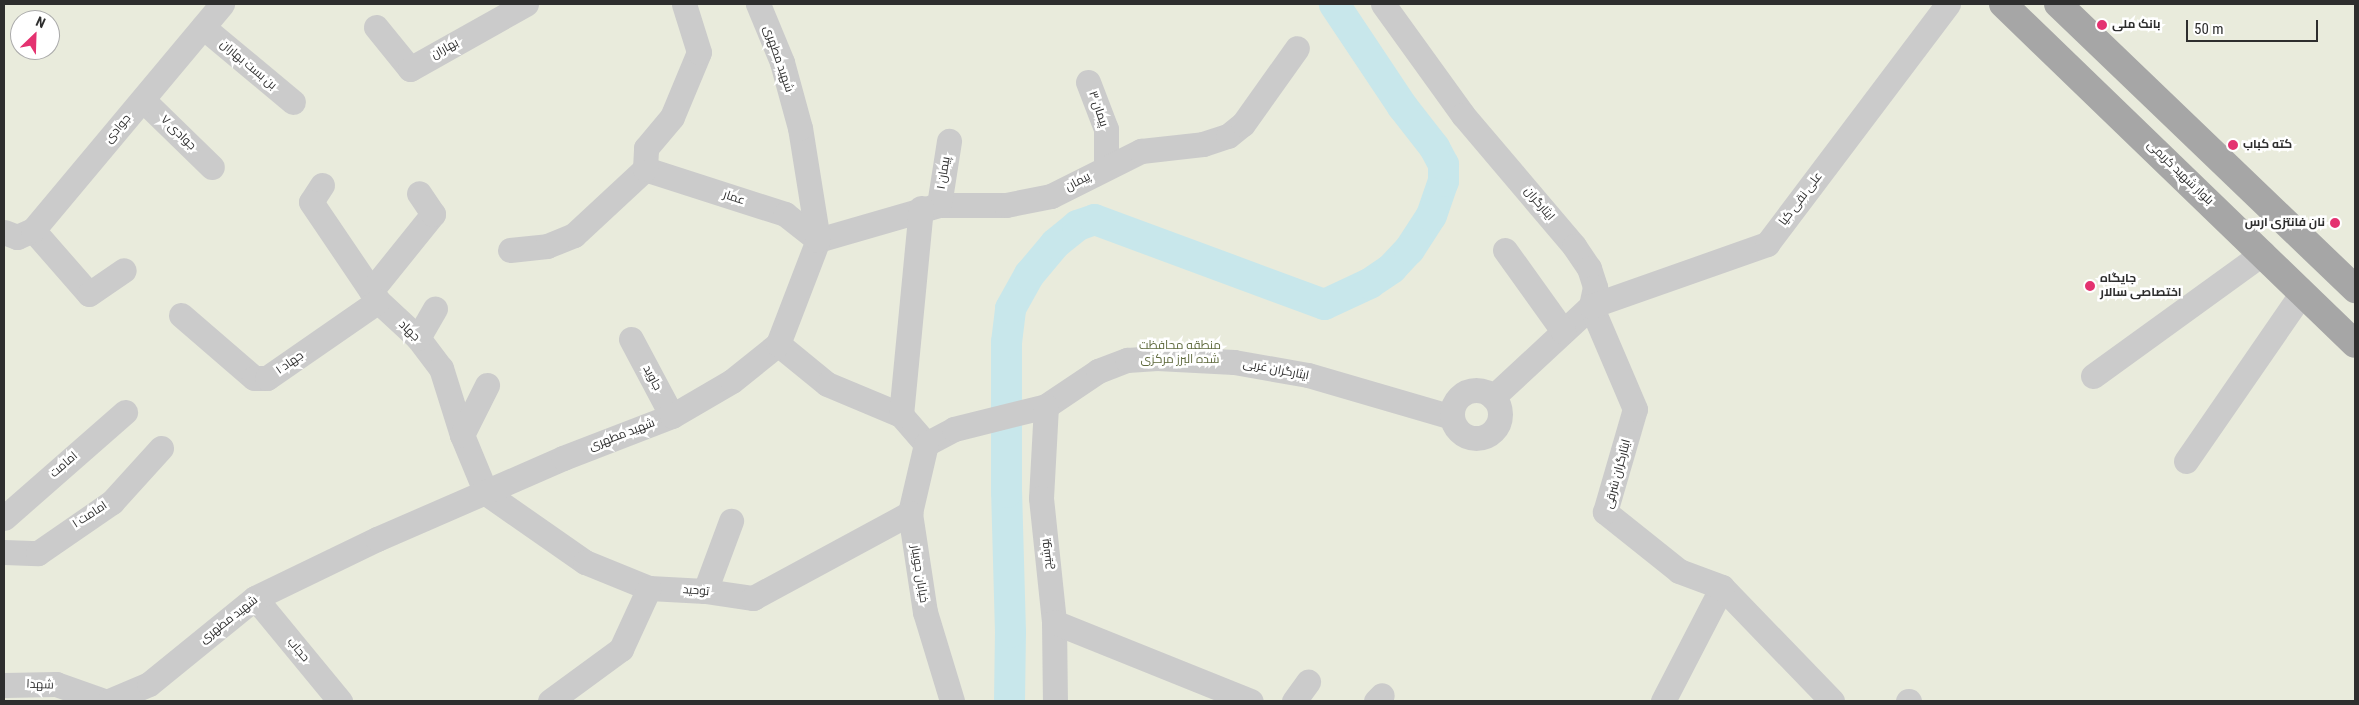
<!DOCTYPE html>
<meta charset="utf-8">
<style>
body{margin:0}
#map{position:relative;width:2359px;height:705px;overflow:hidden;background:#fff;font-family:"Roboto Condensed",Cairo,sans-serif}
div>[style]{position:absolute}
.green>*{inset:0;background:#e9ebdc}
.river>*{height:31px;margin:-15.5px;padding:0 15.5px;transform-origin:15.5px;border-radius:15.5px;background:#c8e7eb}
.minor>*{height:25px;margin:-12.5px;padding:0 12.5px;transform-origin:12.5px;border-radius:12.5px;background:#cbcbcb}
.minor>.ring{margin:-12.5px;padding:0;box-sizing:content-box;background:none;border:25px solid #cbcbcb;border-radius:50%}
.major>*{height:28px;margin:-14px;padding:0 14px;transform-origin:14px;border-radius:14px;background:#a6a6a6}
.dots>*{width:14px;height:14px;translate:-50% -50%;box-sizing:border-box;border:2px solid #fff;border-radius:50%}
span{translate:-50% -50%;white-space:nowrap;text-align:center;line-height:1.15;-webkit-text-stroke:5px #fff;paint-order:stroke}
.poi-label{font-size:12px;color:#2e2e2e;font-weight:700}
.left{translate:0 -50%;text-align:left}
.right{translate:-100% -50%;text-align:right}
.street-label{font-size:12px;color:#2e2e2e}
.park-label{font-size:12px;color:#5e693c}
.frame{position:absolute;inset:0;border:5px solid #2e2e2e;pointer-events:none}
.north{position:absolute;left:10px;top:10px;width:50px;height:50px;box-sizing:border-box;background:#fff;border:1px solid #ababab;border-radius:50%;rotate:24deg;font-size:14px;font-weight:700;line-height:20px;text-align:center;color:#2e2e2e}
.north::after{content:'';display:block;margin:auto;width:18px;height:22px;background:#e43270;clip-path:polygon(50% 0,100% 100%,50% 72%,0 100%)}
.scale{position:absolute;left:2186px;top:20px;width:132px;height:22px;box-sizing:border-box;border:2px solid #2e2e2e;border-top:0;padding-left:6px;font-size:15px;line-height:18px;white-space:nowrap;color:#2e2e2e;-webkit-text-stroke:4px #fff;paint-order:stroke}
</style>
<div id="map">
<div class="green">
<div style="clip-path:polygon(evenodd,4px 4px,2355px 4px,2355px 701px,4px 701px,4px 4px,20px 20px,50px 20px,50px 50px,20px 50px,20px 20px)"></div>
</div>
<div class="river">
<div style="left:1009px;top:701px;width:69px;rotate:-89.2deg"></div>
<div style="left:1010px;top:632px;width:140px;rotate:-91.6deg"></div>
<div style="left:1006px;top:492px;width:150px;rotate:-90deg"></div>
<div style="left:1006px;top:342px;width:34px;rotate:-83deg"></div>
<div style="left:1010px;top:308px;width:39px;rotate:-61deg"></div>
<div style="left:1029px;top:274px;width:40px;rotate:-50deg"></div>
<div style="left:1055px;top:243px;width:28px;rotate:-39deg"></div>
<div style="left:1077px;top:225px;width:18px;rotate:-19deg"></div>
<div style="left:1094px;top:219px;width:245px;rotate:20.3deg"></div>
<div style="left:1324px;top:304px;width:50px;rotate:-25deg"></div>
<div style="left:1369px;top:283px;width:27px;rotate:-34deg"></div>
<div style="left:1391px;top:268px;width:26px;rotate:-47deg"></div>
<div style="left:1409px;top:249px;width:40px;rotate:-57.1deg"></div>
<div style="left:1431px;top:215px;width:36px;rotate:-71deg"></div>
<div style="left:1443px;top:181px;width:17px;rotate:-90deg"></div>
<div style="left:1443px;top:164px;width:19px;rotate:-118deg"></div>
<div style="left:1434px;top:147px;width:52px;rotate:-128deg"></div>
<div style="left:1402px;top:106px;width:123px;rotate:-123.7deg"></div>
</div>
<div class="minor">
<div style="left:1383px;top:4px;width:137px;rotate:54.2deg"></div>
<div style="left:1463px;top:115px;width:172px;rotate:49.7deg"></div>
<div style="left:1574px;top:246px;width:27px;rotate:56deg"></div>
<div style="left:1589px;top:268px;width:20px;rotate:72deg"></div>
<div style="left:1595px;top:287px;width:19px;rotate:102deg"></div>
<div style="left:1591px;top:306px;width:134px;rotate:137.1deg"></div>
<div style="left:203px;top:27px;width:117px;rotate:39.8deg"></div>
<div style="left:376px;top:27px;width:54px;rotate:51deg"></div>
<div style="left:410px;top:69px;width:133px;rotate:-29.3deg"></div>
<div style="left:1088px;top:82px;width:50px;rotate:69deg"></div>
<div style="left:1106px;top:129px;width:38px;rotate:90deg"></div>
<div style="left:143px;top:100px;width:96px;rotate:44.2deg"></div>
<div style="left:645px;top:169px;width:147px;rotate:17.8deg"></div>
<div style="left:785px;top:214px;width:42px;rotate:38.2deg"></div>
<div style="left:818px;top:240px;width:126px;rotate:-16.1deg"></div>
<div style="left:939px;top:205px;width:67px"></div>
<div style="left:1006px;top:205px;width:46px;rotate:-11.3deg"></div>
<div style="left:1051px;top:196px;width:101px;rotate:-26.6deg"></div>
<div style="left:1141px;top:151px;width:62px;rotate:-6.4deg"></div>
<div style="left:1203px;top:144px;width:26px;rotate:-18deg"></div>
<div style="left:1228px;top:136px;width:19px;rotate:-39deg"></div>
<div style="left:1243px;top:124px;width:93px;rotate:-54.6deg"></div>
<div style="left:322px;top:185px;width:20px;rotate:123deg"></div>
<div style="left:311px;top:202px;width:120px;rotate:55.9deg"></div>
<div style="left:378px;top:301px;width:54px;rotate:42.8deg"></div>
<div style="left:418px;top:338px;width:38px;rotate:53deg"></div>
<div style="left:441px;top:368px;width:70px;rotate:72.6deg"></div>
<div style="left:462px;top:435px;width:63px;rotate:67.5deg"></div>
<div style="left:486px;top:493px;width:121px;rotate:34.9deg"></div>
<div style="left:585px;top:562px;width:69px;rotate:22.1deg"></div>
<div style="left:649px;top:588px;width:56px;rotate:3.1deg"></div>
<div style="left:705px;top:591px;width:49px;rotate:8.3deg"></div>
<div style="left:753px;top:598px;width:179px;rotate:-28.4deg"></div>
<div style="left:939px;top:205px;width:65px;rotate:-81.1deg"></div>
<div style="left:33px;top:230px;width:85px;rotate:48.8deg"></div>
<div style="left:89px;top:294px;width:42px;rotate:-34.4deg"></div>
<div style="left:4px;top:232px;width:14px;rotate:21deg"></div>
<div style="left:17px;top:237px;width:17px;rotate:-24deg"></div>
<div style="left:33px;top:230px;width:295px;rotate:-50.1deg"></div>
<div style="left:510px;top:250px;width:37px;rotate:-6deg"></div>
<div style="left:547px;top:246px;width:29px;rotate:-22deg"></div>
<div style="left:574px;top:235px;width:97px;rotate:-42.9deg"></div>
<div style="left:645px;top:169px;width:21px;rotate:-87deg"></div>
<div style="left:646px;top:148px;width:40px;rotate:-50deg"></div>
<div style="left:672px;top:117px;width:70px;rotate:-67.4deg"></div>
<div style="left:699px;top:52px;width:50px;rotate:-107.4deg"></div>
<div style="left:1505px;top:250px;width:100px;rotate:54.4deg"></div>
<div style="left:371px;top:291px;width:99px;rotate:-51.2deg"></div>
<div style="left:433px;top:214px;width:25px;rotate:-124deg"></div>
<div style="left:181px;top:315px;width:96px;rotate:40.8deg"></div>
<div style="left:254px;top:378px;width:13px"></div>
<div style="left:267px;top:378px;width:135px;rotate:-34.7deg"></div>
<div style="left:418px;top:338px;width:34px;rotate:-60deg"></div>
<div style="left:631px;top:339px;width:87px;rotate:62deg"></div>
<div style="left:778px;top:344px;width:63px;rotate:39.2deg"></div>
<div style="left:827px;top:384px;width:80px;rotate:22.7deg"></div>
<div style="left:901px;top:415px;width:38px;rotate:49deg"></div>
<div style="left:926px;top:444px;width:32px;rotate:-28deg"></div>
<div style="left:954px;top:429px;width:95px;rotate:-14deg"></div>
<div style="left:1046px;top:406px;width:63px;rotate:-33.9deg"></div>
<div style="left:1098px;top:371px;width:31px;rotate:-21deg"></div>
<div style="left:1127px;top:360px;width:30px;rotate:-4deg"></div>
<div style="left:1157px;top:358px;width:77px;rotate:3deg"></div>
<div style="left:1234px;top:362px;width:75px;rotate:10deg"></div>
<div style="left:1308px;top:375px;width:150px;rotate:16.3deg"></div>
<div style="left:2093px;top:376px;width:210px;rotate:-35.9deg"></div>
<div class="ring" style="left:1452px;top:390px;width:23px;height:23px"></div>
<div style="left:1046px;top:406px;width:92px;rotate:93.1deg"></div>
<div style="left:1041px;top:498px;width:125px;rotate:84deg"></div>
<div style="left:1054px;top:622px;width:79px;rotate:89.3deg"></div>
<div style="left:901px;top:415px;width:208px;rotate:-84.5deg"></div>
<div style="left:462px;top:435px;width:56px;rotate:-63.4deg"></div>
<div style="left:926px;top:444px;width:71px;rotate:103.1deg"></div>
<div style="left:910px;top:513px;width:100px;rotate:81.4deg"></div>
<div style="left:925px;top:612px;width:93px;rotate:73.1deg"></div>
<div style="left:2186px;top:461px;width:204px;rotate:-55.4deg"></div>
<div style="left:4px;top:518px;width:161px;rotate:-41.2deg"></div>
<div style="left:4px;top:552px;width:34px;rotate:2deg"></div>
<div style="left:38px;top:553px;width:90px;rotate:-34.6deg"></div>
<div style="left:112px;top:502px;width:73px;rotate:-47.8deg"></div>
<div style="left:705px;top:591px;width:75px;rotate:-69.6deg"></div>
<div style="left:255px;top:598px;width:134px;rotate:50.5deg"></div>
<div style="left:1054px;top:622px;width:212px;rotate:21.9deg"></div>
<div style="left:4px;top:685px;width:52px;rotate:-1.1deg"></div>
<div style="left:56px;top:684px;width:51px;rotate:19.5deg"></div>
<div style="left:109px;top:701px;width:43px;rotate:-23deg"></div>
<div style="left:149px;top:684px;width:136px;rotate:-39.1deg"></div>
<div style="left:255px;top:598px;width:136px;rotate:-25.8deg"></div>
<div style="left:377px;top:539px;width:203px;rotate:-23.5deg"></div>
<div style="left:563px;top:458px;width:117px;rotate:-21.1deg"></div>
<div style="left:672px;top:416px;width:69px;rotate:-30.3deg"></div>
<div style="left:732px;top:381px;width:59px;rotate:-38.8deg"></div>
<div style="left:778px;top:344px;width:111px;rotate:-69deg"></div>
<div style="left:818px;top:240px;width:113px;rotate:-99.1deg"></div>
<div style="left:800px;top:128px;width:68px;rotate:-105.3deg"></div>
<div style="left:782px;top:62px;width:63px;rotate:-112.5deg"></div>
<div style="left:550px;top:701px;width:88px;rotate:-36.2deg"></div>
<div style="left:621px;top:649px;width:67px;rotate:-65.3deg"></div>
<div style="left:1294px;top:701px;width:24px;rotate:-54deg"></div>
<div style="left:1376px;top:701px;width:8px;rotate:-45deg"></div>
<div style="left:1663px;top:701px;width:128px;rotate:-62.6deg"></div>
<div style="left:1832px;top:701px;width:158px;rotate:-134deg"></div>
<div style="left:1722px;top:587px;width:46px;rotate:-159.6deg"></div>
<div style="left:1679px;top:571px;width:95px;rotate:-141.4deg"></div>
<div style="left:1605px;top:512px;width:107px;rotate:-73.8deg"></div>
<div style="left:1635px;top:409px;width:112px;rotate:-113.1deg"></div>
<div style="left:1591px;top:306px;width:187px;rotate:-19.4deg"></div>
<div style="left:1767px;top:244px;width:301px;rotate:-53deg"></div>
<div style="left:1908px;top:701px;width:1px"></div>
</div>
<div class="major">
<div style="left:2003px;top:4px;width:489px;rotate:44deg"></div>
<div style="left:2058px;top:4px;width:412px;rotate:43.8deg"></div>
</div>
<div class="dots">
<div style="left:2102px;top:25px;background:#e43270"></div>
<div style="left:2233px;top:145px;background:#e43270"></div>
<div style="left:2335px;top:223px;background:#e43270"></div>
<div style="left:2090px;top:286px;background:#e43270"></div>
</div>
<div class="poi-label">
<span class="left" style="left:2112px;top:25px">بانک ملی</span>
<span class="left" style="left:2243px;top:145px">کته کباب</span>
<span class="right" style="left:2325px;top:223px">نان فانتزی ارس</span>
<span class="left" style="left:2100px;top:286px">جایگاه<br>اختصاصی سالار</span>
</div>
<div class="street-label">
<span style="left:445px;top:49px;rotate:-29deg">بهاران</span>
<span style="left:778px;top:59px;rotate:71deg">شهید مطهری</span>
<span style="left:248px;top:65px;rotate:40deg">بن بست بهاران</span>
<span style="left:1098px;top:109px;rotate:71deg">پیمان ۳</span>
<span style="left:118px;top:129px;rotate:-50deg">جوادی</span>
<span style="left:178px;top:133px;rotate:44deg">جوادی ۷</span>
<span style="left:944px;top:173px;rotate:-81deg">پیمان ۱</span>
<span style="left:2180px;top:173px;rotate:44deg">بلوار شهید کریمی</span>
<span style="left:1078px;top:182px;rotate:-28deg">پیمان</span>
<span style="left:734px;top:198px;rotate:18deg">عمار</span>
<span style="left:1801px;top:199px;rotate:-53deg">علی نقی کیا</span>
<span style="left:1539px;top:204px;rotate:50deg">ایثارگران</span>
<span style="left:409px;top:331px;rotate:44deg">جهاد</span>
<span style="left:290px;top:363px;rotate:-35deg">جهاد ۱</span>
<span style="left:1276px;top:370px;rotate:11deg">ایثارگران غربی</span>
<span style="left:652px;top:378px;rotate:62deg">جاوید</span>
<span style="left:622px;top:435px;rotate:-21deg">شهید مطهری</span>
<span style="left:64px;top:465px;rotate:-41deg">امامت</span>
<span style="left:1618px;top:474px;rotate:-75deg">ایثارگران شرقی</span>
<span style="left:90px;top:515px;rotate:-33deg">امامت ۱</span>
<span style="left:1047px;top:554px;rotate:-96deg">یوشیج</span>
<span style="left:919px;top:574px;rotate:81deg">خیابان جویبار</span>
<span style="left:696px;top:591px;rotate:5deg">توحید</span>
<span style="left:229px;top:620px;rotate:-38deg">شهید مطهری</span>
<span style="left:298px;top:650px;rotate:50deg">حجاب</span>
<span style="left:40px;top:685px;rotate:2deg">شهدا</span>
</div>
<div class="park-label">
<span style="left:1180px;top:353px">منطقه محافظت<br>شده البرز مرکزی</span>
</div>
<div class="frame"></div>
<div class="north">N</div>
<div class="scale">50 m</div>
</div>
